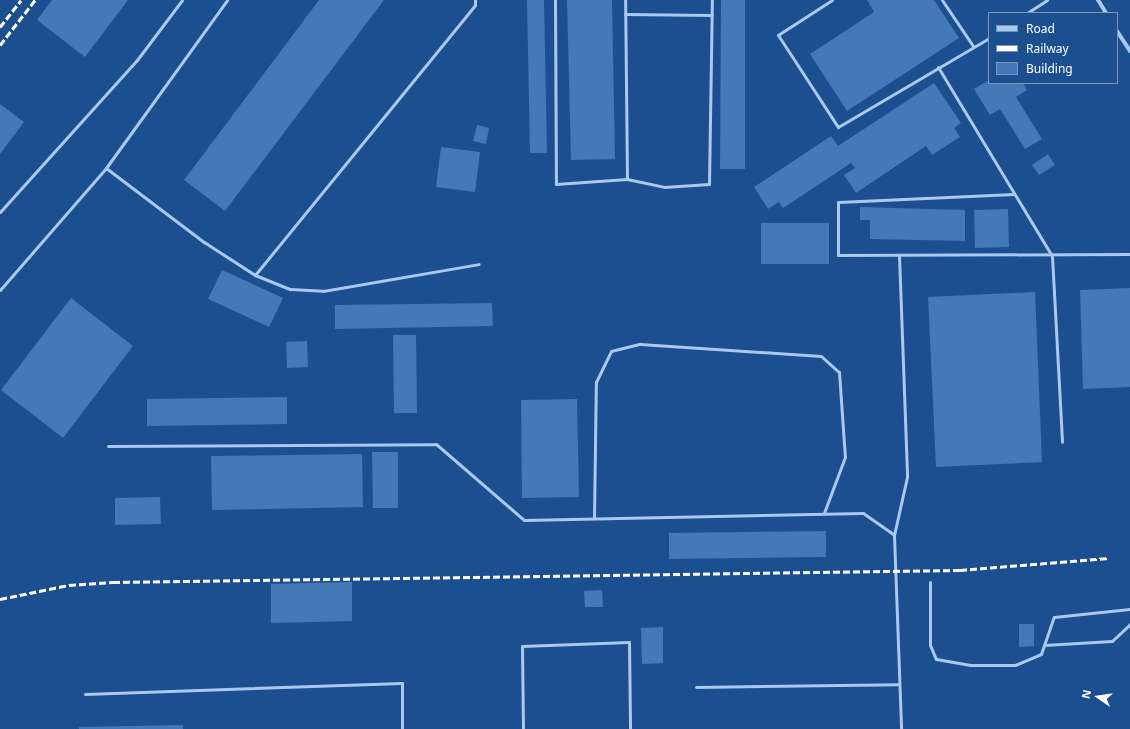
<!DOCTYPE html>
<style>
body{margin:0}
#map{position:relative;width:1130px;height:729px;overflow:hidden;background:#1b4f8f;font-family:"Noto Sans",sans-serif}
div>[style]{position:absolute}
.building>*{inset:0;background:#4478b7}
.service>*{height:3px;margin:-1.5px;padding:0 1.5px;transform-origin:1.5px;border-radius:1.5px;background:#a9c9ee}
.minor>*{height:4px;margin:-2px;padding:0 2px;transform-origin:2px;border-radius:2px;background:#a9c9ee}
.rail>*{height:3px;margin-top:-1.5px;transform-origin:0;background:repeating-linear-gradient(90deg,#fff 0 7px,transparent 0 10px)}
span{translate:-50% -50%;white-space:nowrap;text-align:center;line-height:1.15;-webkit-text-stroke:3px #1b4f8f;paint-order:stroke}
.legend{position:absolute;left:988px;top:12px;width:130px;height:72px;box-sizing:border-box;background:#1b4f8f;border:1px solid #7695bc;margin:0;padding:5px 7px;list-style:none;font-size:12px;color:#fff}
.legend li{display:flex;align-items:center;gap:8px;height:20px}
.legend b{width:20px;border:1px solid #7695bc}
.north{position:absolute;left:1078px;top:677px;width:40px;height:40px;-webkit-text-stroke:3px #1b4f8f;paint-order:stroke;rotate:283deg;font-size:11px;font-weight:700;line-height:16px;text-align:center;color:#fff}
.north::after{content:'';display:block;margin:auto;width:14px;height:18px;background:#fff;clip-path:polygon(50% 0,100% 100%,50% 72%,0 100%)}
</style>
<div id="map">
<div class="building">
<div style="clip-path:polygon(52px 0,128px 0,85px 57px,37px 20px)"></div>
<div style="clip-path:polygon(319px 0,384px 0,225px 211px,184px 180px)"></div>
<div style="clip-path:polygon(527px 0,544px 0,547px 153px,530px 153px)"></div>
<div style="clip-path:polygon(567px 0,612px 0,615px 159px,571px 160px)"></div>
<div style="clip-path:polygon(721px 0,745px 0,745px 169px,720px 169px)"></div>
<div style="clip-path:polygon(867px 0,934px 0,959px 38px,847px 111px,810px 54px,874px 12px)"></div>
<div style="clip-path:polygon(989px 80px,989px 83px,1023px 83px,1027px 90px,1016px 97px,1042px 139px,1025px 149px,1000px 109px,990px 115px,974px 89px)"></div>
<div style="clip-path:polygon(934px 83px,961px 123px,954px 128px,960px 137px,932px 155px,926px 146px,856px 193px,844px 175px,855px 168px,851px 163px,783px 208px,779px 202px,768px 209px,754px 187px,831px 136px,838px 146px)"></div>
<div style="clip-path:polygon(0 104px,24px 122px,0 154px)"></div>
<div style="clip-path:polygon(477px 125px,489px 128px,486px 144px,473px 141px)"></div>
<div style="clip-path:polygon(441px 147px,480px 152px,475px 192px,436px 187px)"></div>
<div style="clip-path:polygon(1048px 154px,1055px 165px,1039px 175px,1032px 165px)"></div>
<div style="clip-path:polygon(860px 207px,965px 210px,965px 241px,870px 239px,870px 220px,860px 220px)"></div>
<div style="clip-path:polygon(1008px 209px,1009px 247px,975px 248px,974px 210px)"></div>
<div style="clip-path:polygon(761px 223px,829px 223px,829px 264px,761px 264px)"></div>
<div style="clip-path:polygon(222px 270px,283px 298px,269px 327px,208px 299px)"></div>
<div style="clip-path:polygon(1130px 288px,1130px 387px,1083px 389px,1080px 290px)"></div>
<div style="clip-path:polygon(1035px 292px,1042px 462px,936px 467px,928px 297px)"></div>
<div style="clip-path:polygon(71px 298px,133px 346px,63px 438px,1px 390px)"></div>
<div style="clip-path:polygon(492px 303px,493px 326px,335px 329px,335px 305px)"></div>
<div style="clip-path:polygon(393px 335px,416px 335px,417px 413px,394px 413px)"></div>
<div style="clip-path:polygon(307px 341px,308px 367px,287px 368px,286px 342px)"></div>
<div style="clip-path:polygon(287px 397px,287px 424px,147px 426px,147px 399px)"></div>
<div style="clip-path:polygon(577px 399px,579px 497px,522px 498px,521px 400px)"></div>
<div style="clip-path:polygon(372px 452px,398px 452px,398px 508px,373px 508px)"></div>
<div style="clip-path:polygon(362px 454px,363px 507px,212px 510px,211px 456px)"></div>
<div style="clip-path:polygon(160px 497px,161px 524px,115px 525px,115px 498px)"></div>
<div style="clip-path:polygon(826px 531px,826px 557px,669px 559px,669px 533px)"></div>
<div style="clip-path:polygon(352px 582px,352px 621px,271px 623px,271px 584px)"></div>
<div style="clip-path:polygon(602px 590px,603px 607px,585px 607px,584px 591px)"></div>
<div style="clip-path:polygon(1019px 624px,1034px 624px,1034px 646px,1019px 647px)"></div>
<div style="clip-path:polygon(663px 627px,663px 663px,642px 664px,641px 628px)"></div>
<div style="clip-path:polygon(183px 725px,183px 729px,79px 729px,79px 727px)"></div>
</div>
<div class="service">
<div style="left:555px;top:0;width:184px;rotate:89.7deg"></div>
<div style="left:556px;top:184px;width:71px;rotate:-4deg"></div>
<div style="left:627px;top:179px;width:179px;rotate:-90.6deg"></div>
<div style="left:832px;top:0;width:64px;rotate:147.1deg"></div>
<div style="left:778px;top:35px;width:110px;rotate:56.9deg"></div>
<div style="left:838px;top:127px;width:175px;rotate:-30.5deg"></div>
<div style="left:942px;top:0;width:55px;rotate:56deg"></div>
<div style="left:1027px;top:13px;width:24px;rotate:-33deg"></div>
<div style="left:625px;top:14px;width:87px;rotate:0.7deg"></div>
<div style="left:938px;top:67px;width:221px;rotate:58.9deg"></div>
<div style="left:1052px;top:256px;width:186px;rotate:86.9deg"></div>
<div style="left:106px;top:168px;width:123px;rotate:37.1deg"></div>
<div style="left:204px;top:242px;width:61px;rotate:32.9deg"></div>
<div style="left:255px;top:275px;width:38px;rotate:22deg"></div>
<div style="left:290px;top:289px;width:33px;rotate:3deg"></div>
<div style="left:323px;top:291px;width:158px;rotate:-9.8deg"></div>
<div style="left:627px;top:179px;width:38px;rotate:12deg"></div>
<div style="left:664px;top:187px;width:45px;rotate:-3.8deg"></div>
<div style="left:709px;top:184px;width:184px;rotate:-89.1deg"></div>
<div style="left:1014px;top:194px;width:176px;rotate:177.4deg"></div>
<div style="left:838px;top:202px;width:53px;rotate:90deg"></div>
<div style="left:838px;top:255px;width:292px;rotate:-0.2deg"></div>
<div style="left:0;top:212px;width:205px;rotate:-48deg"></div>
<div style="left:137px;top:60px;width:75px;rotate:-53.1deg"></div>
<div style="left:899px;top:255px;width:222px;rotate:87.9deg"></div>
<div style="left:907px;top:477px;width:59px;rotate:102.6deg"></div>
<div style="left:894px;top:535px;width:194px;rotate:87.9deg"></div>
<div style="left:255px;top:275px;width:348px;rotate:-50.8deg"></div>
<div style="left:475px;top:5px;width:5px;rotate:-90deg"></div>
<div style="left:0;top:290px;width:162px;rotate:-49deg"></div>
<div style="left:106px;top:168px;width:207px;rotate:-54.2deg"></div>
<div style="left:108px;top:446px;width:328px;rotate:-0.3deg"></div>
<div style="left:436px;top:444px;width:116px;rotate:40.8deg"></div>
<div style="left:524px;top:520px;width:339px;rotate:-1.2deg"></div>
<div style="left:863px;top:513px;width:38px;rotate:35deg"></div>
<div style="left:594px;top:517px;width:135px;rotate:-89.2deg"></div>
<div style="left:596px;top:382px;width:34px;rotate:-64deg"></div>
<div style="left:611px;top:351px;width:30px;rotate:-14deg"></div>
<div style="left:640px;top:344px;width:181px;rotate:3.8deg"></div>
<div style="left:821px;top:356px;width:24px;rotate:42deg"></div>
<div style="left:839px;top:372px;width:85px;rotate:86deg"></div>
<div style="left:845px;top:457px;width:60px;rotate:110.6deg"></div>
<div style="left:930px;top:582px;width:63px;rotate:90deg"></div>
<div style="left:930px;top:645px;width:15px;rotate:67deg"></div>
<div style="left:936px;top:659px;width:35px;rotate:10deg"></div>
<div style="left:970px;top:665px;width:45px"></div>
<div style="left:1015px;top:665px;width:28px;rotate:-23deg"></div>
<div style="left:1041px;top:654px;width:39px;rotate:-71deg"></div>
<div style="left:1054px;top:617px;width:76px;rotate:-6deg"></div>
<div style="left:1044px;top:645px;width:68px;rotate:-3.4deg"></div>
<div style="left:1112px;top:641px;width:25px;rotate:-43deg"></div>
<div style="left:696px;top:687px;width:203px;rotate:-0.8deg"></div>
<div style="left:85px;top:694px;width:317px;rotate:-2deg"></div>
<div style="left:402px;top:683px;width:46px;rotate:90deg"></div>
<div style="left:523px;top:729px;width:83px;rotate:-90.7deg"></div>
<div style="left:522px;top:646px;width:107px;rotate:-2.1deg"></div>
<div style="left:629px;top:642px;width:87px;rotate:89.3deg"></div>
</div>
<div class="minor">
<div style="left:1098px;top:0;width:15px;rotate:58deg"></div>
<div style="left:1117px;top:31px;width:24px;rotate:57deg"></div>
</div>
<div class="rail">
<div style="left:0;top:27px;width:34px;rotate:-52deg"></div>
<div style="left:0;top:45px;width:57px;rotate:-52.1deg"></div>
<div style="left:0;top:599px;width:70px;rotate:-11.5deg"></div>
<div style="left:69px;top:585px;width:44px;rotate:-3.9deg"></div>
<div style="left:113px;top:582px;width:847px;rotate:-0.81deg"></div>
<div style="left:960px;top:570px;width:149px;rotate:-4.6deg"></div>
</div>
<ul class="legend">
<li><b style="height:5px;background:#a9c9ee"></b>Road</li>
<li><b style="height:5px;background:#fff"></b>Railway</li>
<li><b style="height:11px;background:#4478b7"></b>Building</li>
</ul>
<div class="north">N</div>
</div>
